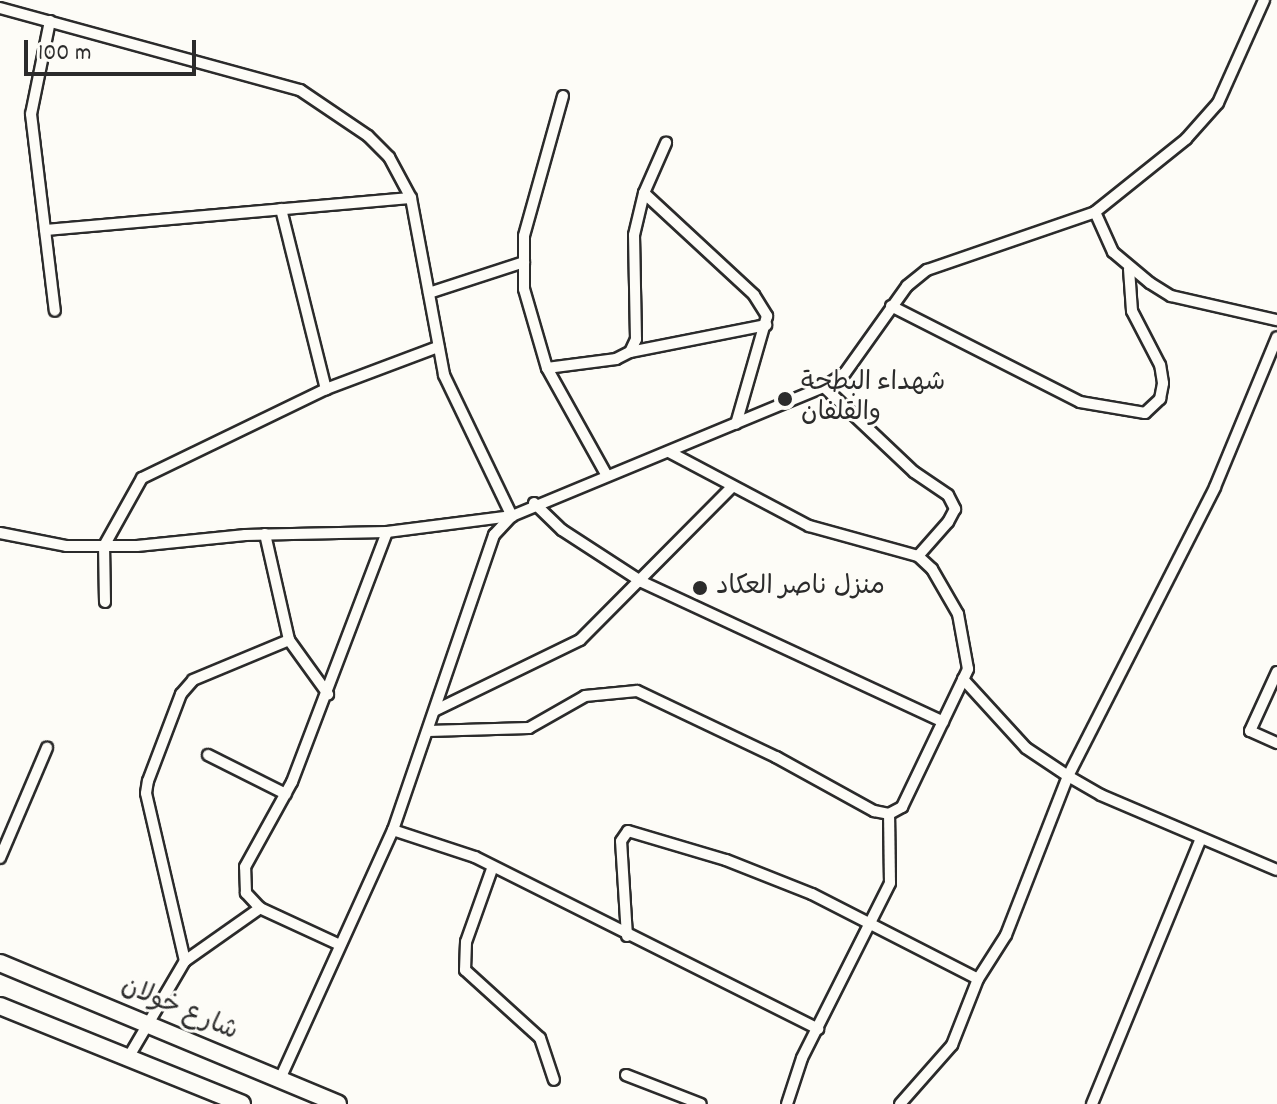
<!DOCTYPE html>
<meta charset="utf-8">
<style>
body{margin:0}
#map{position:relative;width:1277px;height:1104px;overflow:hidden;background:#fdfcf7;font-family:Dekko,"Playpen Sans Arabic",sans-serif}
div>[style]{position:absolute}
.roads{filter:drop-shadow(2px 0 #2b2b2b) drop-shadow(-2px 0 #2b2b2b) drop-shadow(0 2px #2b2b2b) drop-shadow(0 -2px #2b2b2b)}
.minor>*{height:10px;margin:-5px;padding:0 5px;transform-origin:5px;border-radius:5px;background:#fdfcf7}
.primary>*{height:16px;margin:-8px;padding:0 8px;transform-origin:8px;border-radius:8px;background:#fdfcf7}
.dots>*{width:22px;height:22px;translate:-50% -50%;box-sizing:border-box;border:4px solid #fdfcf7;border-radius:50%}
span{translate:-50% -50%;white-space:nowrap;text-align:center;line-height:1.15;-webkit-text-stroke:6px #fdfcf7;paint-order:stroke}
.poi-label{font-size:26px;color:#2b2b2b}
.left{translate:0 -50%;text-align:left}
.street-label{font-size:26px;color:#2b2b2b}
.scale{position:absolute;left:24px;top:40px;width:172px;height:36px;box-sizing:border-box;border:4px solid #2b2b2b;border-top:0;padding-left:10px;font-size:24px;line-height:28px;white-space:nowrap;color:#2b2b2b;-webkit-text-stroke:6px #fdfcf7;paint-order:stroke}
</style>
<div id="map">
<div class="roads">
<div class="minor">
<div style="left:0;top:8px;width:311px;rotate:15.3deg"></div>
<div style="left:300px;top:90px;width:82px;rotate:34.1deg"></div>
<div style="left:368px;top:136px;width:30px;rotate:45deg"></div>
<div style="left:389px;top:157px;width:47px;rotate:61.8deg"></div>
<div style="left:411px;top:198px;width:180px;rotate:79.4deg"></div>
<div style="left:444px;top:375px;width:157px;rotate:64.3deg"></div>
<div style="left:50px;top:21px;width:95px;rotate:101.5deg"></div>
<div style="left:31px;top:114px;width:198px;rotate:83.1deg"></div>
<div style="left:563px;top:96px;width:145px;rotate:105.6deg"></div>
<div style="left:524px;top:236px;width:53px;rotate:90deg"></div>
<div style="left:524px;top:289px;width:82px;rotate:73.8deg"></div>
<div style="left:547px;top:368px;width:121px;rotate:60.9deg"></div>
<div style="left:644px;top:193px;width:150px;rotate:42.8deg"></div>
<div style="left:754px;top:295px;width:25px;rotate:58deg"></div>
<div style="left:767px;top:316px;width:112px;rotate:106deg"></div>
<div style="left:281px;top:209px;width:186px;rotate:76deg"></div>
<div style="left:1095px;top:212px;width:44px;rotate:65.8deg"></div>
<div style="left:1113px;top:252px;width:48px;rotate:40deg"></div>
<div style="left:1150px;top:283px;width:25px;rotate:32deg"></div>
<div style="left:1171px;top:296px;width:109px;rotate:12.8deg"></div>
<div style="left:45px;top:230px;width:367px;rotate:-5deg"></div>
<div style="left:429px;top:293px;width:100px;rotate:-18.1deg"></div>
<div style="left:891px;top:306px;width:212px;rotate:26.9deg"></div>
<div style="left:1080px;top:402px;width:66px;rotate:9.6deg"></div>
<div style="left:1145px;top:413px;width:21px;rotate:-43deg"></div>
<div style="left:1160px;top:399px;width:16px;rotate:-79deg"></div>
<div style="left:1163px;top:383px;width:18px;rotate:-99deg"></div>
<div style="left:1160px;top:365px;width:61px;rotate:-117.4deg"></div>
<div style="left:1132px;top:311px;width:42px;rotate:-94.1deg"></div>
<div style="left:630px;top:352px;width:139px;rotate:-11.2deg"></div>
<div style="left:547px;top:368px;width:70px;rotate:-7.4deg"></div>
<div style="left:616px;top:359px;width:16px;rotate:-27deg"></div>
<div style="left:630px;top:352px;width:14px;rotate:-65deg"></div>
<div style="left:636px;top:339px;width:104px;rotate:-91.1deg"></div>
<div style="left:634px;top:235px;width:43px;rotate:-76.6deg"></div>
<div style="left:644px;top:193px;width:55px;rotate:-66.3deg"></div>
<div style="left:824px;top:387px;width:124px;rotate:43.4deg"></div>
<div style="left:914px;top:472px;width:41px;rotate:34.1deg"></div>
<div style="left:948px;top:495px;width:16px;rotate:63deg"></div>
<div style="left:955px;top:509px;width:15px;rotate:118deg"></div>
<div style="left:948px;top:522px;width:45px;rotate:131.4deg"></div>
<div style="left:534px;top:503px;width:39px;rotate:44deg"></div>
<div style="left:562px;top:530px;width:95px;rotate:33deg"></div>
<div style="left:642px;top:582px;width:332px;rotate:24.9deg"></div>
<div style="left:0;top:533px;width:67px;rotate:11.1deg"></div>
<div style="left:66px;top:546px;width:71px"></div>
<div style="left:137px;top:546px;width:109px;rotate:-5.8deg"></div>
<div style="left:245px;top:535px;width:142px;rotate:-1.2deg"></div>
<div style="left:387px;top:532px;width:126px;rotate:-7.3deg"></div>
<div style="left:265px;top:534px;width:109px;rotate:77.2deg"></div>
<div style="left:289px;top:640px;width:67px;rotate:54.2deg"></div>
<div style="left:105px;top:602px;width:56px;rotate:-91deg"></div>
<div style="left:104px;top:546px;width:78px;rotate:-60.8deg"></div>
<div style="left:142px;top:478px;width:204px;rotate:-25.8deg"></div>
<div style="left:326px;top:389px;width:120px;rotate:-20.6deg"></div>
<div style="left:1277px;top:672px;width:65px;rotate:114.6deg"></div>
<div style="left:1250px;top:731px;width:30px;rotate:24deg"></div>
<div style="left:963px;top:679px;width:93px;rotate:47.6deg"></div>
<div style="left:1026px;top:748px;width:50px;rotate:33.7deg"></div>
<div style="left:1068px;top:776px;width:38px;rotate:30deg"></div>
<div style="left:1101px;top:795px;width:191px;rotate:23.1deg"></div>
<div style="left:436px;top:710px;width:160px;rotate:-25.9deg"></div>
<div style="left:580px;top:640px;width:216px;rotate:-45.2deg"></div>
<div style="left:428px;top:731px;width:101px;rotate:-1.7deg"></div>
<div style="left:529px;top:728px;width:64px;rotate:-29.7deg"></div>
<div style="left:585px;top:696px;width:52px;rotate:-5.5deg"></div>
<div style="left:637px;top:691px;width:154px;rotate:25.4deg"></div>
<div style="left:776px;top:757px;width:112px;rotate:28.9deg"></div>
<div style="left:874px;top:811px;width:15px;rotate:11deg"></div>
<div style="left:889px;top:814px;width:15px;rotate:-28deg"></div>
<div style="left:902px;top:807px;width:153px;rotate:-64.4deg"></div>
<div style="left:968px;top:669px;width:56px;rotate:-100.3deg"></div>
<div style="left:958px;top:614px;width:52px;rotate:-120deg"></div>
<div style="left:932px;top:569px;width:19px;rotate:-137deg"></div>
<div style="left:918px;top:556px;width:113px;rotate:-164.6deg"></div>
<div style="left:809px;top:526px;width:158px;rotate:-152.1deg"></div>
<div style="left:208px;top:755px;width:87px;rotate:26.6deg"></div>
<div style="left:393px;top:830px;width:86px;rotate:18.2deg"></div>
<div style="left:475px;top:857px;width:384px;rotate:26.6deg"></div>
<div style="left:0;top:858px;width:120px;rotate:-66.9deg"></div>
<div style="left:492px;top:869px;width:77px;rotate:109.6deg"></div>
<div style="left:466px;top:942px;width:28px;rotate:92deg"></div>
<div style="left:465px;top:970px;width:101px;rotate:42.2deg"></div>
<div style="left:540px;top:1038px;width:44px;rotate:71.6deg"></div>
<div style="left:627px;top:936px;width:95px;rotate:-93.6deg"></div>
<div style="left:621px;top:841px;width:12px;rotate:-55deg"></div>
<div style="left:628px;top:831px;width:102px;rotate:16.5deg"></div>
<div style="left:726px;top:860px;width:92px;rotate:21.6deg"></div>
<div style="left:812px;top:894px;width:186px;rotate:27.1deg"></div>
<div style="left:340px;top:945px;width:88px;rotate:-155.2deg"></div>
<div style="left:260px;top:908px;width:21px;rotate:-133deg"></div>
<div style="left:246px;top:893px;width:26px;rotate:-92deg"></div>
<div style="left:245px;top:867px;width:97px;rotate:-61.1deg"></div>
<div style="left:292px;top:782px;width:267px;rotate:-69.2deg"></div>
<div style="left:185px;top:961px;width:172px;rotate:-103.1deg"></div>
<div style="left:146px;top:793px;width:12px;rotate:-81deg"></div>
<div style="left:148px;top:781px;width:93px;rotate:-69.2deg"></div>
<div style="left:181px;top:694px;width:18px;rotate:-49deg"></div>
<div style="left:193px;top:680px;width:104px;rotate:-22.6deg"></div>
<div style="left:128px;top:1058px;width:113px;rotate:-59.6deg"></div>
<div style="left:185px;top:961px;width:92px;rotate:-35.2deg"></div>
<div style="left:626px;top:1075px;width:80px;rotate:21.1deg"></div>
<div style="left:280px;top:1079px;width:273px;rotate:-65.6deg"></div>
<div style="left:393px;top:830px;width:312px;rotate:-71.1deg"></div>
<div style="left:494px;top:535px;width:26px;rotate:-47deg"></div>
<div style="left:512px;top:516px;width:338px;rotate:-22.5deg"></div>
<div style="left:824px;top:387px;width:25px;rotate:-34deg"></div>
<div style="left:845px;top:373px;width:107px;rotate:-54.5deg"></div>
<div style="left:907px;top:286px;width:26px;rotate:-39deg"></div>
<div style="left:927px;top:270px;width:178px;rotate:-19deg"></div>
<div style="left:1095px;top:212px;width:117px;rotate:-38.7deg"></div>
<div style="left:1186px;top:139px;width:48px;rotate:-48.4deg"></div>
<div style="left:1218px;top:103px;width:113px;rotate:-65.9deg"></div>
<div style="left:787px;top:1104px;width:48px;rotate:-71.9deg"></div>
<div style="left:802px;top:1058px;width:196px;rotate:-63.3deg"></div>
<div style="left:890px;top:883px;width:69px;rotate:-90.8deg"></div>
<div style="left:900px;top:1104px;width:79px;rotate:-48.6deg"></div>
<div style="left:952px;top:1045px;width:71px;rotate:-68.5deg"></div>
<div style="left:978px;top:979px;width:52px;rotate:-57.5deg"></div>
<div style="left:1006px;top:935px;width:171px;rotate:-68.7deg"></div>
<div style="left:1068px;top:776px;width:324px;rotate:-63deg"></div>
<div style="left:1215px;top:487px;width:162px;rotate:-67.5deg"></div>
<div style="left:1092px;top:1104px;width:287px;rotate:-67.7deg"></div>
</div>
<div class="primary">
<div style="left:0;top:963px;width:366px;rotate:22.6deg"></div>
<div style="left:0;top:1006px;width:261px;rotate:22deg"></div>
</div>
</div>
<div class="dots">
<div style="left:785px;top:399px;background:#2b2b2b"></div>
<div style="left:700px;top:588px;background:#2b2b2b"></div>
</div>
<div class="poi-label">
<span class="left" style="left:801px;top:399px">شهداء البطحة<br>والقلفان</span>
<span class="left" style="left:716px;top:588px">منزل ناصر العكاد</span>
</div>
<div class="street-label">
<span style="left:179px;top:1010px;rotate:23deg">شارع خولان</span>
</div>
<div class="scale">100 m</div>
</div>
